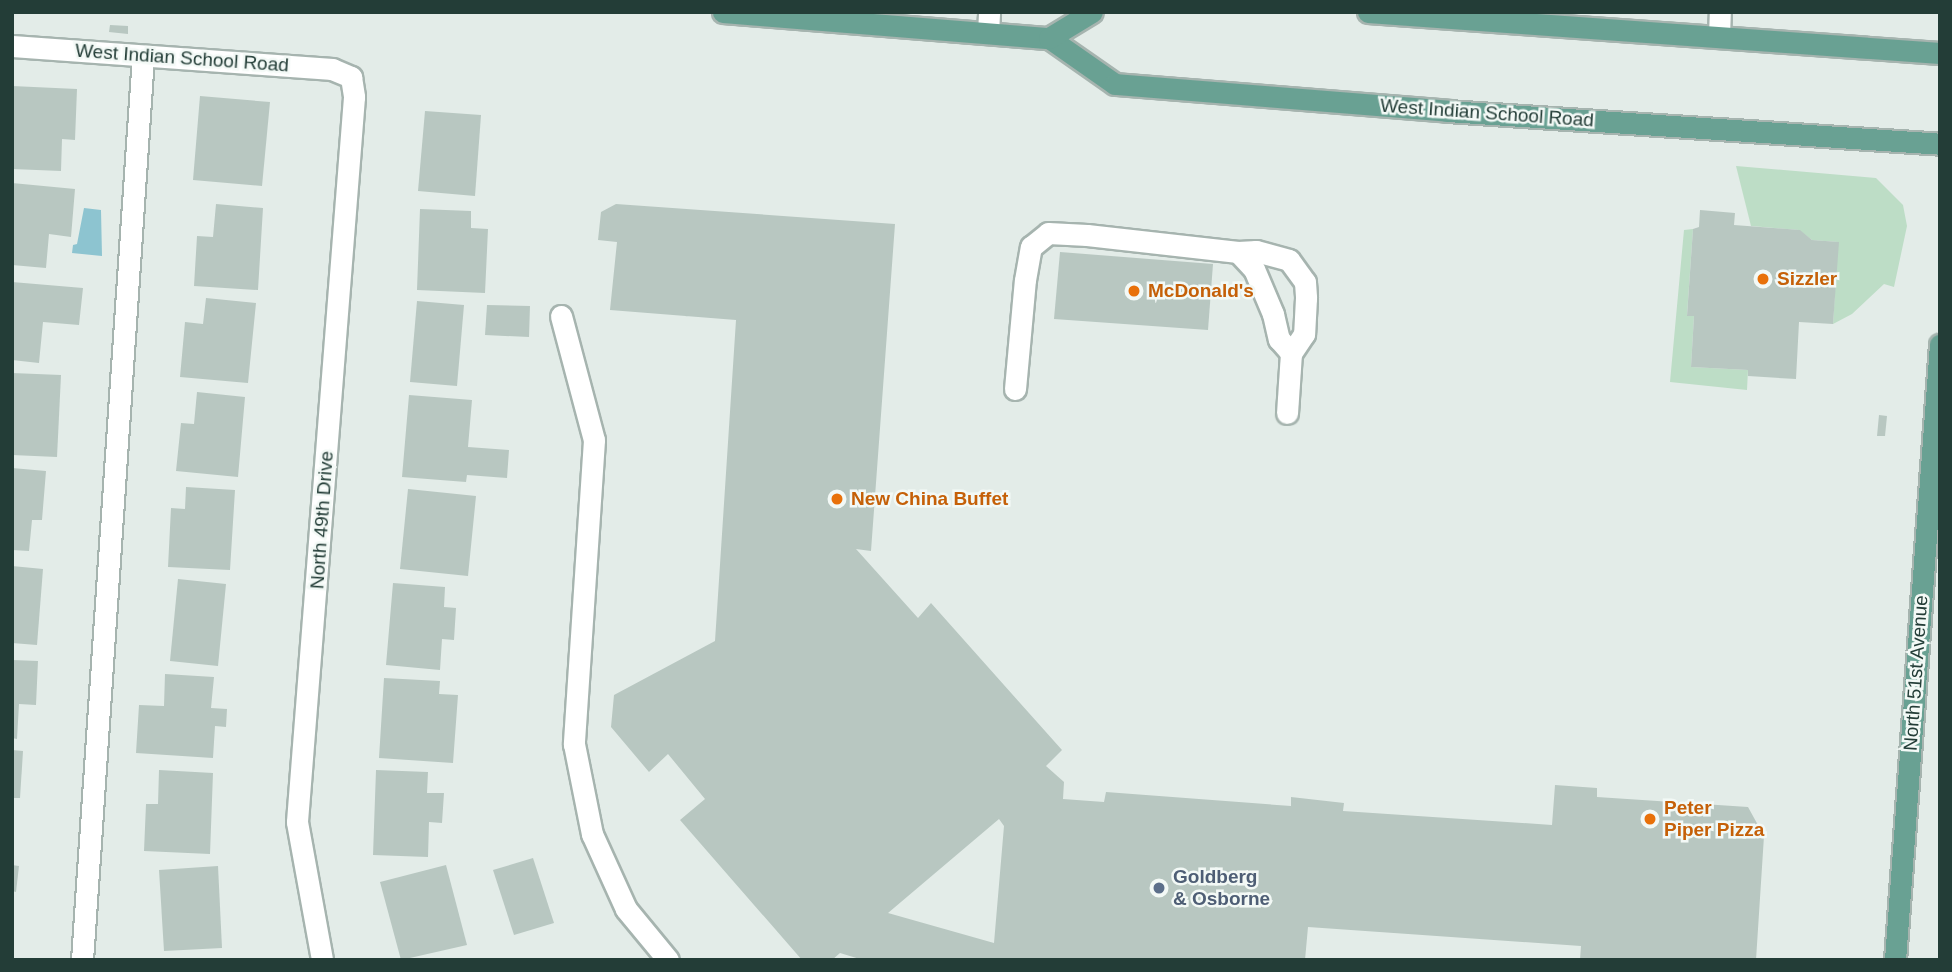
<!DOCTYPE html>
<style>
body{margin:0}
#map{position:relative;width:1952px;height:972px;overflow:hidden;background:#e3ece8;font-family:Arial,sans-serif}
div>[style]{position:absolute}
.green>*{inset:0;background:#bdddc6}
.water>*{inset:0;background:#8dc4d0}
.building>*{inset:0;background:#b8c7c1}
.roads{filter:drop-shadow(2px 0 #a6b4af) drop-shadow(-2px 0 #a6b4af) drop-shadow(0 2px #a6b4af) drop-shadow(0 -2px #a6b4af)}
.minor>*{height:21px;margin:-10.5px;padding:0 10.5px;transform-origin:10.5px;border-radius:10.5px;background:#fff}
.major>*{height:21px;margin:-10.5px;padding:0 10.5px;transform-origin:10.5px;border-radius:10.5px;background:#69a193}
.dots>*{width:19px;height:19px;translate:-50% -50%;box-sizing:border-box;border:4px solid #f3f9f6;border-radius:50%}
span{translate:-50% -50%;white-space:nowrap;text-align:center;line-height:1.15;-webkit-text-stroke:5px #f3f9f6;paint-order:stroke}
.street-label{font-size:19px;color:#233d37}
.food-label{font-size:19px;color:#c56008;font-weight:700}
.left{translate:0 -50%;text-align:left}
.service-label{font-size:19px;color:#4e5e75;font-weight:700}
.frame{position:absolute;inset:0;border:14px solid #233d37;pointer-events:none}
</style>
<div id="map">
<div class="green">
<div style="clip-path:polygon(1736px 166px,1876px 178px,1903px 205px,1907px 226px,1894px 287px,1884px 284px,1852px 314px,1833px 324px,1838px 242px,1812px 240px,1799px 230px,1751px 226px)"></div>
<div style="clip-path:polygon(1693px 229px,1687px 315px,1694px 316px,1691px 367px,1748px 370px,1747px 390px,1670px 382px,1684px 230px)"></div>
</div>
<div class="water">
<div style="clip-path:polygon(84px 208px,101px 210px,102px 256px,72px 253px,73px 245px,77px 244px)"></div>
</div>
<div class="building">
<div style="clip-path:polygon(110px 25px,128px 26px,128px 34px,109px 32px)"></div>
<div style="clip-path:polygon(12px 86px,77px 89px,75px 140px,62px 139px,61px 171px,12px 169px)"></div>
<div style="clip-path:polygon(200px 96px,270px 102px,262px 186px,193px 180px)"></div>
<div style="clip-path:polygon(425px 111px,481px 115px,475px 196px,418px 191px)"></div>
<div style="clip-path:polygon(12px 183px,75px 189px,71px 237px,49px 234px,46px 268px,12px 265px)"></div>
<div style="clip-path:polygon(216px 204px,263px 208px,258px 290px,194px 286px,197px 236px,213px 237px)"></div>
<div style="clip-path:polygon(evenodd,616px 204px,895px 224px,871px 551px,856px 549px,918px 618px,931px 603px,1062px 750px,1046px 766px,1064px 782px,1063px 799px,1104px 802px,1106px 792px,1291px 806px,1291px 797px,1344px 803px,1343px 811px,1552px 825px,1555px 785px,1597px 788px,1597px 797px,1748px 807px,1764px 836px,1756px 960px,1580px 960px,1581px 946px,1308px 927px,1305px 960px,863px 960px,840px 953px,832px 960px,802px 960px,680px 820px,705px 799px,668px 754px,649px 772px,611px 727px,614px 695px,715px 641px,736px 320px,610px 310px,617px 242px,598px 240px,601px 212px,616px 204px,999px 819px,1004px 826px,994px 943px,888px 913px,999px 819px)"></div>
<div style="clip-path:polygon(420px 209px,471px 211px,471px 228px,488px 229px,485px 293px,417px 290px)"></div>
<div style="clip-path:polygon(1700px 210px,1735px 213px,1734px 225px,1800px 230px,1812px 240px,1839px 242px,1833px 324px,1799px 322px,1796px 379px,1748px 376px,1748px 370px,1691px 367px,1694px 316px,1687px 316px,1693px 229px,1699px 227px)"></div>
<div style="clip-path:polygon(1060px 252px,1213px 264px,1208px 330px,1054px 319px)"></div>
<div style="clip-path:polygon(12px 282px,83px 288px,79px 325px,43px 322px,39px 363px,12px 360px)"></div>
<div style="clip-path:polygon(206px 298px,256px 303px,248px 383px,180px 377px,185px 322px,203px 324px)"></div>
<div style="clip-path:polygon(417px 301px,464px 305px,457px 386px,410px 382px)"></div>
<div style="clip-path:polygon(487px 305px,530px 306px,529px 337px,485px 335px)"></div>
<div style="clip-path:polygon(12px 373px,61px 375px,57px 457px,12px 455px)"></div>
<div style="clip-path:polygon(197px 392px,245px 397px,238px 477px,176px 471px,181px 423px,194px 424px)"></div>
<div style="clip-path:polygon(409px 395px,472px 400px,468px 447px,509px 450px,507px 478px,467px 475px,466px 482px,402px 477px)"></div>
<div style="clip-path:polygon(1879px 415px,1887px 416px,1885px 436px,1877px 436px)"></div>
<div style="clip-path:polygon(12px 468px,46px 471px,42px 520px,32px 520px,29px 551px,12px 550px)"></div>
<div style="clip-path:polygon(186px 487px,235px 490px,230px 570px,168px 567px,171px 508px,185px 509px)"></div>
<div style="clip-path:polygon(408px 489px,476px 496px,468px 576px,400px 569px)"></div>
<div style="clip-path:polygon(12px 566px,43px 569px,37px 645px,12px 643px)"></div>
<div style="clip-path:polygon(178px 579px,226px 584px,218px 666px,170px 661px)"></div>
<div style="clip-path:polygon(393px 583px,445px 587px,444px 607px,456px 608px,454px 640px,442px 639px,440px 670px,386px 665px)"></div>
<div style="clip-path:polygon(12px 660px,38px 661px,36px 705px,19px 704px,17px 739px,12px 738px)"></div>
<div style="clip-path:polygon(165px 674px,214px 677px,211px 708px,227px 709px,226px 727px,215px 726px,213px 758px,136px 753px,139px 705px,164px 706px)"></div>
<div style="clip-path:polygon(384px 678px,440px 681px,439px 694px,458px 695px,453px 763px,379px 758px)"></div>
<div style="clip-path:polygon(12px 750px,23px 751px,20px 798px,12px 798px)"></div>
<div style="clip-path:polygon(159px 770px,213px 773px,210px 854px,144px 851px,146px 804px,158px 804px)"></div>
<div style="clip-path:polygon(376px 770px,428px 772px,427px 793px,444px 793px,442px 823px,429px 822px,428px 857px,373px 855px)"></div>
<div style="clip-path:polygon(533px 858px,554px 923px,514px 935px,493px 870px)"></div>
<div style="clip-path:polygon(12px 865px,19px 866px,16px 892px,12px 891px)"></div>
<div style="clip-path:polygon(446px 865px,467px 945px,401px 960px,380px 882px)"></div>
<div style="clip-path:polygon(218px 866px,222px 948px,164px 951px,159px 870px)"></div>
</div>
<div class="roads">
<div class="minor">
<div style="left:988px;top:33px;width:21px;rotate:-87deg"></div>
<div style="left:1719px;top:36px;width:24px;rotate:-88deg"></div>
<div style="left:12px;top:46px;width:321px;rotate:4.1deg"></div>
<div style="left:332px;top:69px;width:21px;rotate:23deg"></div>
<div style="left:351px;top:77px;width:20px;rotate:81deg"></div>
<div style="left:354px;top:97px;width:727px;rotate:94.5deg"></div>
<div style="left:297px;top:822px;width:140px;rotate:79.7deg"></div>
<div style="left:1238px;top:252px;width:23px;rotate:47deg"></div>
<div style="left:1254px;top:269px;width:49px;rotate:67.1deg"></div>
<div style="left:1273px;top:314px;width:26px;rotate:77deg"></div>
<div style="left:1279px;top:339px;width:18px;rotate:49deg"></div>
<div style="left:561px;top:316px;width:128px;rotate:75.1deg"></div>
<div style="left:594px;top:440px;width:305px;rotate:93.8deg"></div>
<div style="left:574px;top:744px;width:92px;rotate:78.7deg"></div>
<div style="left:592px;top:834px;width:82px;rotate:65.6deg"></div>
<div style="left:626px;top:909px;width:66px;rotate:50.5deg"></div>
<div style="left:1015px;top:389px;width:109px;rotate:-84.8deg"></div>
<div style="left:1025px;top:280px;width:34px;rotate:-80deg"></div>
<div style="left:1031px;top:247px;width:22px;rotate:-39deg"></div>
<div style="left:1048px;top:233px;width:39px;rotate:3deg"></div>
<div style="left:1087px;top:235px;width:152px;rotate:6.4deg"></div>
<div style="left:1238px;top:252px;width:18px;rotate:-3deg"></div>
<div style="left:1256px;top:251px;width:34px;rotate:15deg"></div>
<div style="left:1289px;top:260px;width:27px;rotate:54deg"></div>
<div style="left:1305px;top:282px;width:16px;rotate:86deg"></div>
<div style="left:1306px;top:298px;width:36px;rotate:93deg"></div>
<div style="left:1304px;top:334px;width:23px;rotate:124deg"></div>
<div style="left:1291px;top:353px;width:60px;rotate:93.8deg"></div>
<div style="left:82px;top:960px;width:906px;rotate:-86.14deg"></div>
</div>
<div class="major">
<div style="left:723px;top:12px;width:327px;rotate:4.6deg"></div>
<div style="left:1049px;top:38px;width:80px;rotate:34.9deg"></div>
<div style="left:1115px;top:84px;width:333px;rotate:4.6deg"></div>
<div style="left:1447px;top:111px;width:494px;rotate:3.8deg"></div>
<div style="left:1368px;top:12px;width:573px;rotate:4.1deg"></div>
<div style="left:1049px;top:38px;width:50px;rotate:-31.2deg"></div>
<div style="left:1895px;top:960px;width:617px;rotate:-85.82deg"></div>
</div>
</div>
<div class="dots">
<div style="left:1763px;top:279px;background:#e8710a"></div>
<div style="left:1134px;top:291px;background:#e8710a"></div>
<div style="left:837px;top:499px;background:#e8710a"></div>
<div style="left:1650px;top:819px;background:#e8710a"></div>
<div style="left:1159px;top:888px;background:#5c6f8a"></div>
</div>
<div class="street-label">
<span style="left:182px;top:58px;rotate:4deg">West Indian School Road</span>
<span style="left:1487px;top:113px;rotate:4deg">West Indian School Road</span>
<span style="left:322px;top:520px;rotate:-86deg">North 49th Drive</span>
<span style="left:1916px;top:673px;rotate:-86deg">North 51st Avenue</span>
</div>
<div class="food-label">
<span class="left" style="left:1777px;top:279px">Sizzler</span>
<span class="left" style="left:1148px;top:291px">McDonald's</span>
<span class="left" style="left:851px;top:499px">New China Buffet</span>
<span class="left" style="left:1664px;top:819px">Peter<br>Piper Pizza</span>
</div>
<div class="service-label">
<span class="left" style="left:1173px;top:888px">Goldberg<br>&amp; Osborne</span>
</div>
<div class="frame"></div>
</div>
